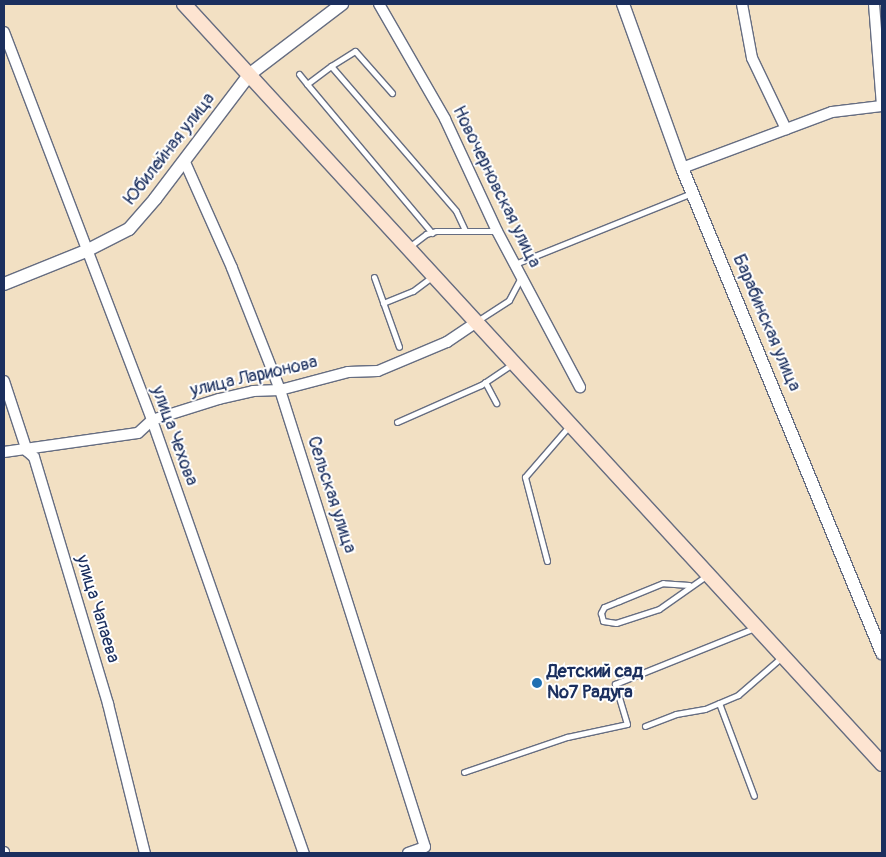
<!DOCTYPE html>
<meta charset="utf-8">
<style>
body{margin:0}
#map{position:relative;width:886px;height:857px;overflow:hidden;background:#f2e0c3;font-family:Pangolin,sans-serif}
div>[style]{position:absolute}
.roads{filter:drop-shadow(1px 0 #666d81) drop-shadow(-1px 0 #666d81) drop-shadow(0 1px #666d81) drop-shadow(0 -1px #666d81)}
.service>*{height:5px;margin:-2.5px;padding:0 2.5px;transform-origin:2.5px;border-radius:2.5px;background:#fff}
.minor>*{height:10px;margin:-5px;padding:0 5px;transform-origin:5px;border-radius:5px;background:#fff}
.tertiary>*{height:12px;margin:-6px;padding:0 6px;transform-origin:6px;border-radius:6px;background:#fff}
.secondary>*{height:14px;margin:-7px;padding:0 7px;transform-origin:7px;border-radius:7px;background:#fde4d1}
.dots>*{width:14px;height:14px;translate:-50% -50%;box-sizing:border-box;border:2px solid #fff;border-radius:50%}
span{translate:-50% -50%;white-space:nowrap;text-align:center;line-height:1.15;-webkit-text-stroke:4px #fff;paint-order:stroke}
.street-label{font-size:18px;color:#1b2f5e}
.poi-label{font-size:18px;color:#1b2f5e;font-weight:700}
.left{translate:0 -50%;text-align:left}
.frame{position:absolute;inset:0;border:5px solid #1b2f5e;pointer-events:none}
</style>
<div id="map">
<div class="roads">
<div class="service">
<div style="left:331px;top:66px;width:28px;rotate:-32deg"></div>
<div style="left:355px;top:51px;width:56px;rotate:48.6deg"></div>
<div style="left:299px;top:74px;width:13px;rotate:51deg"></div>
<div style="left:432px;top:233px;width:194px;rotate:-130deg"></div>
<div style="left:307px;top:84px;width:30px;rotate:-37deg"></div>
<div style="left:331px;top:66px;width:191px;rotate:49.2deg"></div>
<div style="left:456px;top:211px;width:21px;rotate:65deg"></div>
<div style="left:409px;top:247px;width:21px;rotate:-37deg"></div>
<div style="left:426px;top:234px;width:10px;rotate:-17deg"></div>
<div style="left:436px;top:231px;width:60px"></div>
<div style="left:515px;top:264px;width:191px;rotate:-21.9deg"></div>
<div style="left:374px;top:277px;width:74px;rotate:70.3deg"></div>
<div style="left:383px;top:303px;width:32px;rotate:-22deg"></div>
<div style="left:413px;top:291px;width:25px;rotate:-37deg"></div>
<div style="left:477px;top:321px;width:38px;rotate:-33deg"></div>
<div style="left:509px;top:300px;width:26px;rotate:-62deg"></div>
<div style="left:485px;top:382px;width:24px;rotate:62deg"></div>
<div style="left:397px;top:422px;width:92px;rotate:-23.8deg"></div>
<div style="left:481px;top:385px;width:37px;rotate:-34deg"></div>
<div style="left:547px;top:561px;width:87px;rotate:-104.7deg"></div>
<div style="left:525px;top:477px;width:67px;rotate:-49.2deg"></div>
<div style="left:689px;top:585px;width:26px;rotate:-176deg"></div>
<div style="left:663px;top:583px;width:48px;rotate:157.8deg"></div>
<div style="left:619px;top:601px;width:16px;rotate:158deg"></div>
<div style="left:604px;top:607px;width:7px;rotate:117deg"></div>
<div style="left:601px;top:613px;width:8px;rotate:76deg"></div>
<div style="left:603px;top:621px;width:13px;rotate:9deg"></div>
<div style="left:616px;top:623px;width:45px;rotate:-18deg"></div>
<div style="left:659px;top:609px;width:57px;rotate:-35.1deg"></div>
<div style="left:719px;top:703px;width:99px;rotate:69.4deg"></div>
<div style="left:645px;top:726px;width:33px;rotate:-21deg"></div>
<div style="left:676px;top:714px;width:29px;rotate:-10deg"></div>
<div style="left:705px;top:709px;width:36px;rotate:-23deg"></div>
<div style="left:738px;top:695px;width:60px;rotate:-40.9deg"></div>
<div style="left:464px;top:772px;width:109px;rotate:-18.8deg"></div>
<div style="left:567px;top:737px;width:61px;rotate:-12.2deg"></div>
<div style="left:627px;top:724px;width:42px;rotate:-106.7deg"></div>
<div style="left:615px;top:684px;width:150px;rotate:-21.9deg"></div>
</div>
<div class="minor">
<div style="left:379px;top:4px;width:133px;rotate:60.1deg"></div>
<div style="left:445px;top:119px;width:123px;rotate:65.1deg"></div>
<div style="left:497px;top:231px;width:177px;rotate:62deg"></div>
<div style="left:742px;top:4px;width:55px;rotate:79.5deg"></div>
<div style="left:752px;top:58px;width:79px;rotate:64.4deg"></div>
<div style="left:874px;top:4px;width:102px;rotate:85.5deg"></div>
<div style="left:4px;top:32px;width:415px;rotate:69.1deg"></div>
<div style="left:152px;top:420px;width:459px;rotate:70.7deg"></div>
<div style="left:184px;top:160px;width:118px;rotate:66deg"></div>
<div style="left:232px;top:268px;width:131px;rotate:68.5deg"></div>
<div style="left:280px;top:390px;width:479px;rotate:72.4deg"></div>
<div style="left:425px;top:847px;width:18px;rotate:161deg"></div>
<div style="left:682px;top:168px;width:160px;rotate:-20.5deg"></div>
<div style="left:832px;top:112px;width:50px;rotate:-6.8deg"></div>
<div style="left:4px;top:381px;width:74px;rotate:71.8deg"></div>
<div style="left:27px;top:451px;width:9px;rotate:41deg"></div>
<div style="left:34px;top:457px;width:258px;rotate:73.3deg"></div>
<div style="left:108px;top:704px;width:154px;rotate:76.1deg"></div>
<div style="left:4px;top:452px;width:135px;rotate:-8.1deg"></div>
<div style="left:138px;top:433px;width:19px;rotate:-43deg"></div>
<div style="left:152px;top:420px;width:70px;rotate:-17.4deg"></div>
<div style="left:219px;top:399px;width:35px;rotate:-13deg"></div>
<div style="left:253px;top:391px;width:27px;rotate:-2deg"></div>
<div style="left:280px;top:390px;width:70px;rotate:-14.8deg"></div>
<div style="left:348px;top:372px;width:30px;rotate:-2deg"></div>
<div style="left:378px;top:371px;width:75px;rotate:-22.8deg"></div>
<div style="left:447px;top:342px;width:36px;rotate:-34deg"></div>
<div style="left:4px;top:852px;width:1px;rotate:90deg"></div>
</div>
<div class="tertiary">
<div style="left:623px;top:4px;width:174px;rotate:70.2deg"></div>
<div style="left:682px;top:168px;width:525px;rotate:67.59deg"></div>
<div style="left:4px;top:284px;width:88px;rotate:-21.9deg"></div>
<div style="left:86px;top:251px;width:48px;rotate:-27.1deg"></div>
<div style="left:129px;top:229px;width:40px;rotate:-49deg"></div>
<div style="left:155px;top:199px;width:157px;rotate:-52.8deg"></div>
<div style="left:250px;top:74px;width:116px;rotate:-37.3deg"></div>
</div>
<div class="secondary">
<div style="left:184px;top:4px;width:1032px;rotate:47.43deg"></div>
</div>
</div>
<div class="dots">
<div style="left:537px;top:683px;background:#1f6fb2"></div>
</div>
<div class="street-label">
<span style="left:170px;top:149px;rotate:-52deg">Юбилейная улица</span>
<span style="left:496px;top:187px;rotate:64deg">Новочерновская улица</span>
<span style="left:766px;top:323px;rotate:67deg">Барабинская улица</span>
<span style="left:254px;top:377px;rotate:-13deg">улица Ларионова</span>
<span style="left:174px;top:436px;rotate:70deg">улица Чехова</span>
<span style="left:331px;top:495px;rotate:72deg">Сельская улица</span>
<span style="left:97px;top:609px;rotate:73deg">улица Чапаева</span>
</div>
<div class="poi-label">
<span class="left" style="left:547px;top:683px">Детский сад<br>№7 Радуга</span>
</div>
<div class="frame"></div>
</div>
